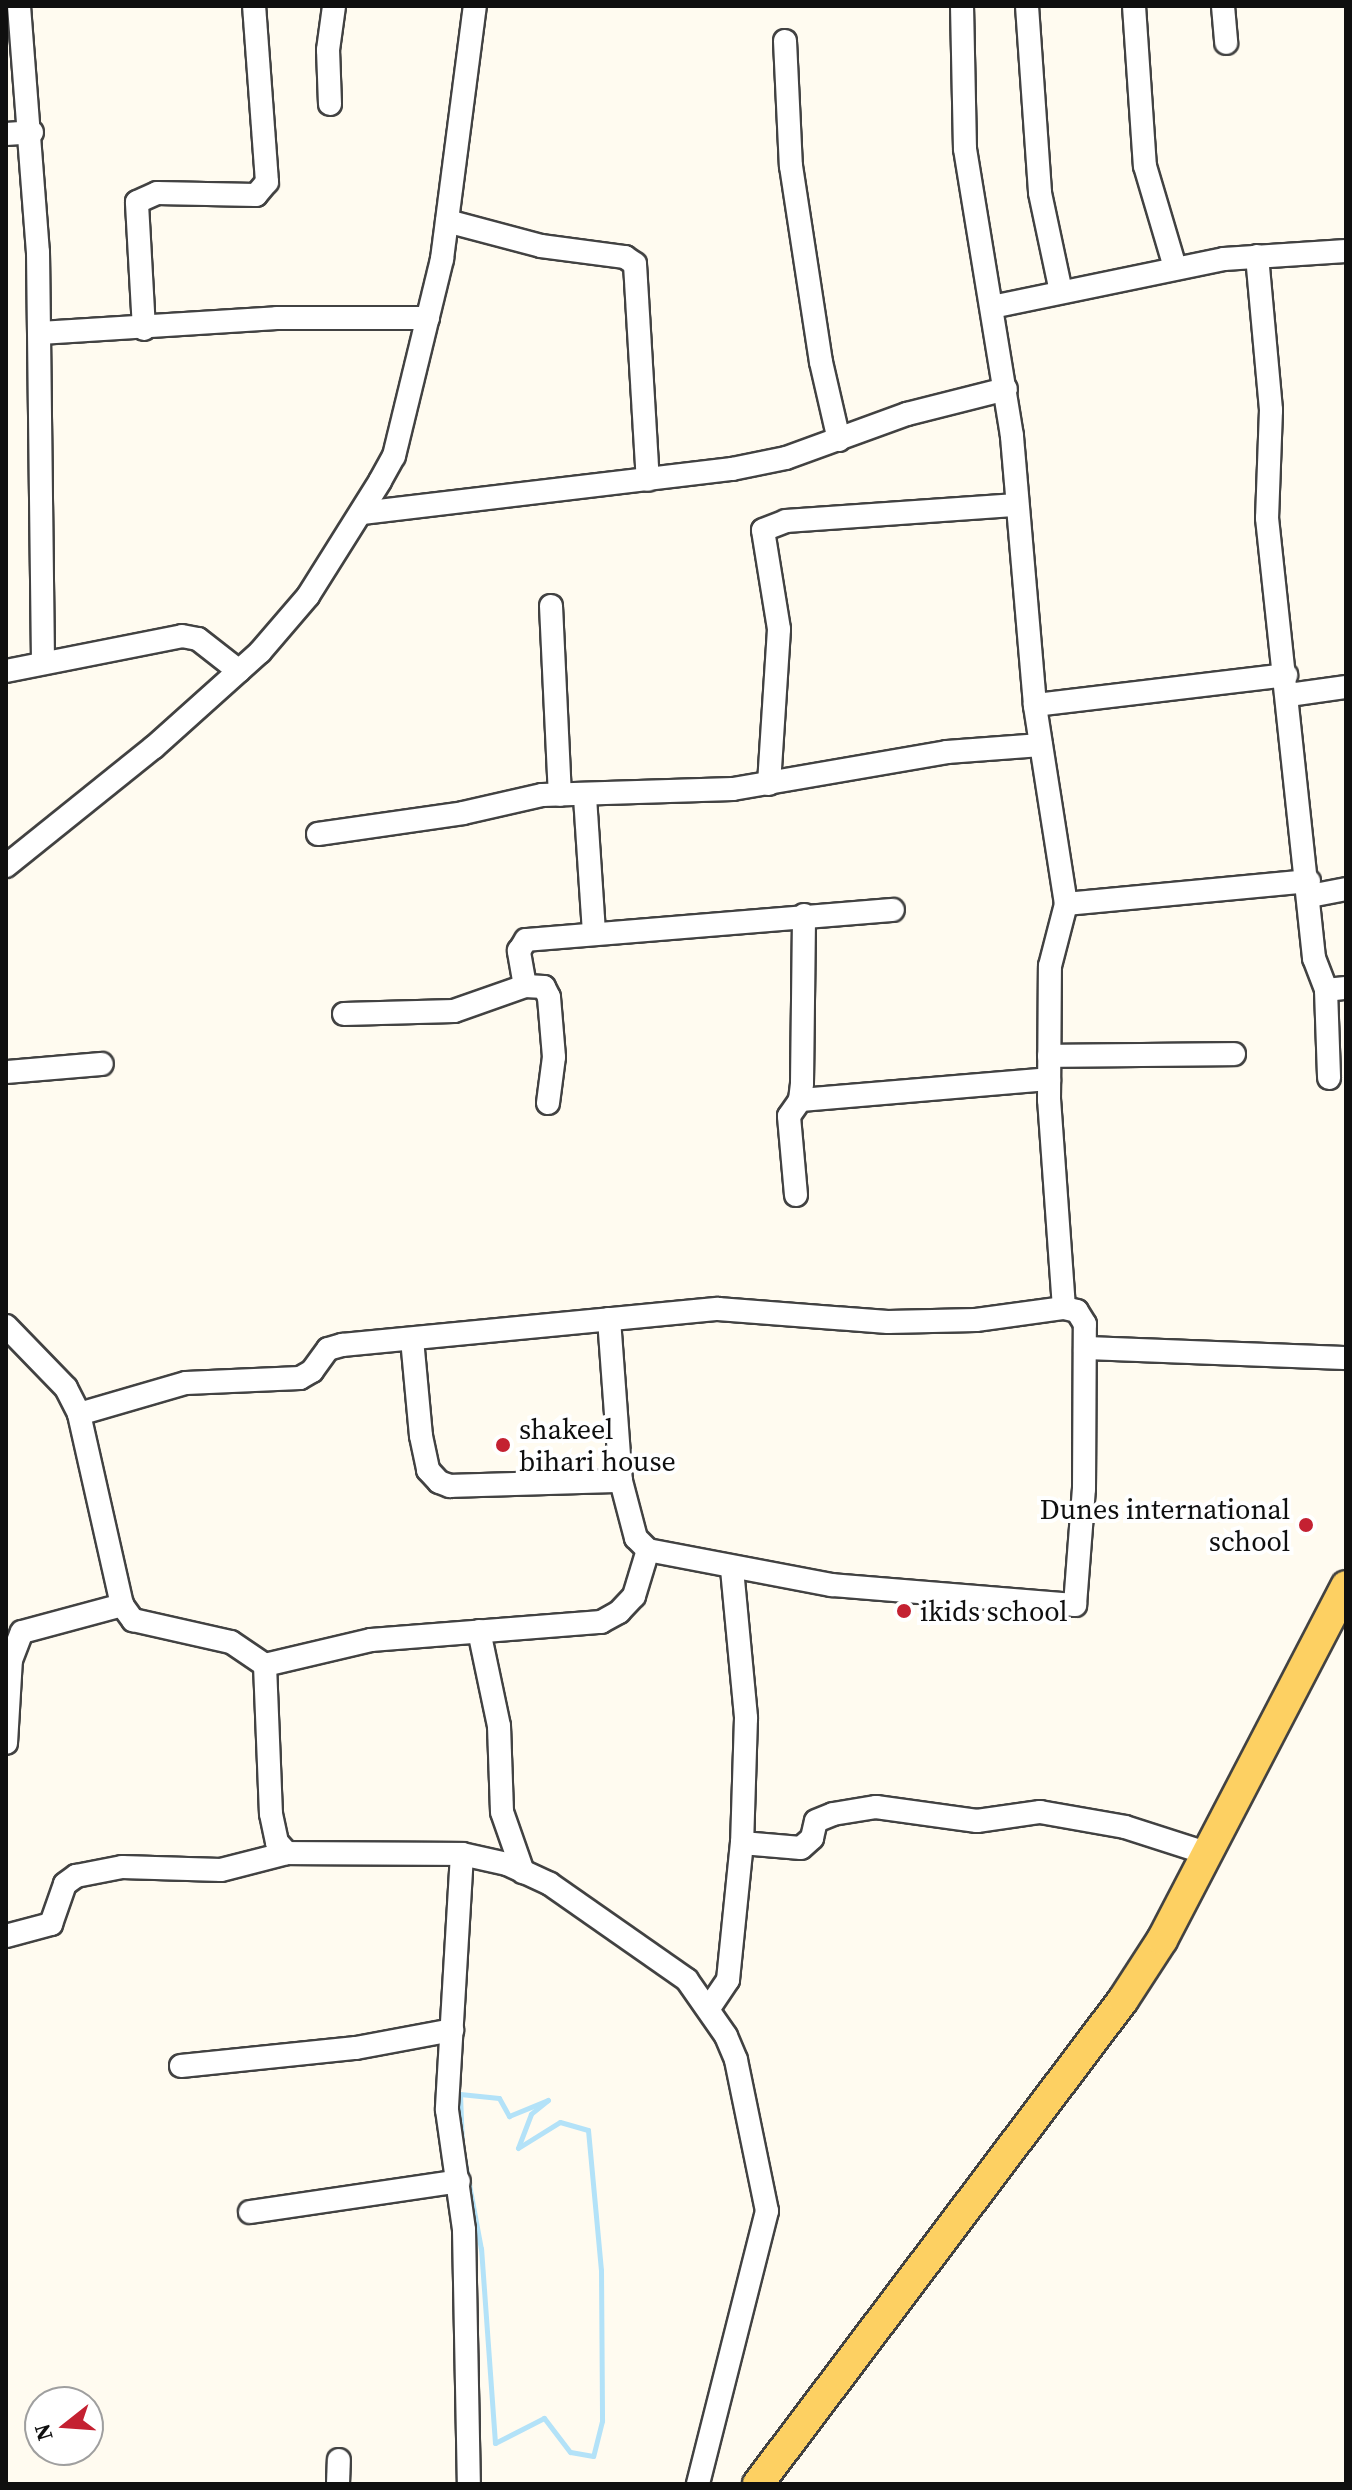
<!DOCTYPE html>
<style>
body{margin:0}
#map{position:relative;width:1352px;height:2490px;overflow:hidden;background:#fffbf0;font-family:"Source Serif 4",serif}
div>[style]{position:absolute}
.stream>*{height:5px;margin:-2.5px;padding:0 2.5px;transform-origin:2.5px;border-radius:2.5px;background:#b3e2f8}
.roads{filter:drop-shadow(2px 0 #424242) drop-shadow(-2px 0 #424242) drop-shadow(0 2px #424242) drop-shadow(0 -2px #424242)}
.minor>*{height:22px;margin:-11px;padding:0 11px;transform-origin:11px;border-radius:11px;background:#fff}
.major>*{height:30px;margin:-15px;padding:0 15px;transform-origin:15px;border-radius:15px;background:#fdd062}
.dots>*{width:22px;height:22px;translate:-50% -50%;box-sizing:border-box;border:4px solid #fff;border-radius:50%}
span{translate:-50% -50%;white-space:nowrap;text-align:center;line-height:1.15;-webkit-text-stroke:8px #fff;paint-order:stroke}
.poi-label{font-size:28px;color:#0f0f0f}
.left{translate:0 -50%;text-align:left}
.right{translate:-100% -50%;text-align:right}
.frame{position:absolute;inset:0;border:8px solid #0f0f0f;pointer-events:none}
.north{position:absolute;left:24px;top:2386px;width:80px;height:80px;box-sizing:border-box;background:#fff;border:2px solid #9f9f9f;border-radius:50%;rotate:253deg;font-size:22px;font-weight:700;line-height:32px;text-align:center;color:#0f0f0f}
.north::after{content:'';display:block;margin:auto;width:28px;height:36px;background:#c42131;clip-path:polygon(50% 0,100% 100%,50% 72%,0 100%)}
</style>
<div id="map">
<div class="stream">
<div style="left:460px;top:2094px;width:39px;rotate:6deg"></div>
<div style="left:499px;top:2098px;width:21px;rotate:61deg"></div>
<div style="left:509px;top:2116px;width:42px;rotate:-22.3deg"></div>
<div style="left:548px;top:2100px;width:22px;rotate:141deg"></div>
<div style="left:531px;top:2114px;width:36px;rotate:111deg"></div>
<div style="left:518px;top:2148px;width:49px;rotate:-31.8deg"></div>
<div style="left:560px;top:2122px;width:29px;rotate:16deg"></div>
<div style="left:588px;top:2130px;width:141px;rotate:84.7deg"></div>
<div style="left:601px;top:2270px;width:151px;rotate:89.6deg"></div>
<div style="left:602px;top:2421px;width:36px;rotate:104deg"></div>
<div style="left:593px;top:2456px;width:23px;rotate:-170deg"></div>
<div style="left:570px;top:2452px;width:43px;rotate:-127.4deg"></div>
<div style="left:544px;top:2418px;width:55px;rotate:153deg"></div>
<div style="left:495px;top:2443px;width:195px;rotate:-94.1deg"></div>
<div style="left:481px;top:2249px;width:105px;rotate:-100.5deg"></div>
<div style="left:462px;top:2146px;width:52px;rotate:-92.2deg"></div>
</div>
<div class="roads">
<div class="minor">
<div style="left:19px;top:6px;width:247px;rotate:85.6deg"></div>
<div style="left:38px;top:252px;width:409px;rotate:89.3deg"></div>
<div style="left:1027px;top:6px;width:187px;rotate:86deg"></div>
<div style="left:1040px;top:193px;width:101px;rotate:78deg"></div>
<div style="left:1134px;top:6px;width:160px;rotate:86.1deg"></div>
<div style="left:1145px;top:166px;width:105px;rotate:73.5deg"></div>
<div style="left:1223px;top:6px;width:37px;rotate:85deg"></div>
<div style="left:785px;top:41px;width:125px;rotate:87.3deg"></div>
<div style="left:791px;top:166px;width:198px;rotate:81.3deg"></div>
<div style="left:821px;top:362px;width:80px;rotate:77deg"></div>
<div style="left:330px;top:104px;width:54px;rotate:-92.1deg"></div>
<div style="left:328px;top:50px;width:44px;rotate:-82.2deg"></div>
<div style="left:6px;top:134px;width:26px;rotate:-4deg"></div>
<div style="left:447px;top:221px;width:97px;rotate:14.9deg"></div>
<div style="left:541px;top:246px;width:85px;rotate:7.5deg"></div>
<div style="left:625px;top:257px;width:12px;rotate:35deg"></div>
<div style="left:635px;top:264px;width:216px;rotate:86.6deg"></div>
<div style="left:1257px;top:256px;width:155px;rotate:84.8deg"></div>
<div style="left:1271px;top:410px;width:108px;rotate:92.1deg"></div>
<div style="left:1267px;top:518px;width:443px;rotate:83.9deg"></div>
<div style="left:1314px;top:958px;width:34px;rotate:69deg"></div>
<div style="left:1326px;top:990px;width:88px;rotate:88deg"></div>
<div style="left:992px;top:307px;width:237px;rotate:-11.7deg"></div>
<div style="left:1224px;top:259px;width:122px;rotate:-3.8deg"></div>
<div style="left:144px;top:329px;width:127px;rotate:-93.2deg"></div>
<div style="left:137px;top:202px;width:22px;rotate:-24deg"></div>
<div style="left:157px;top:193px;width:99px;rotate:1.2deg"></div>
<div style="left:256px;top:195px;width:17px;rotate:-50deg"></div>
<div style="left:267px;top:182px;width:176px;rotate:-94.2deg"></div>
<div style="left:40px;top:333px;width:237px;rotate:-3.6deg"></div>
<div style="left:277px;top:318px;width:151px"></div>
<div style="left:362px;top:513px;width:373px;rotate:-6.8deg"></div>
<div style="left:732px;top:469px;width:55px;rotate:-11.5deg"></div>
<div style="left:786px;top:458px;width:129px;rotate:-20deg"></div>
<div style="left:907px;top:414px;width:102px;rotate:-14.2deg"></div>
<div style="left:551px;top:606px;width:189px;rotate:87.3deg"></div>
<div style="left:6px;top:671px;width:179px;rotate:-11.2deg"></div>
<div style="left:182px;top:636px;width:16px;rotate:11deg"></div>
<div style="left:198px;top:639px;width:52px;rotate:38deg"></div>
<div style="left:1289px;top:695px;width:58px;rotate:-8deg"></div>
<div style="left:1035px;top:705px;width:253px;rotate:-6.8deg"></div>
<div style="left:769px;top:784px;width:155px;rotate:-86.3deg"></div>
<div style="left:779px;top:629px;width:100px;rotate:-99.2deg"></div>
<div style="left:763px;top:530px;width:25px;rotate:-21deg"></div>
<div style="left:786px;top:521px;width:231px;rotate:-4deg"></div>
<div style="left:585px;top:797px;width:135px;rotate:86.2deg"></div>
<div style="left:318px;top:834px;width:147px;rotate:-8.2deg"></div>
<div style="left:463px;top:813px;width:81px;rotate:-12.8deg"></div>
<div style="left:542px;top:795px;width:191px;rotate:-1.8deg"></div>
<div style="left:733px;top:789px;width:217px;rotate:-9.8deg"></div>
<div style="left:947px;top:752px;width:94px;rotate:-4.3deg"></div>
<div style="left:6px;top:866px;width:189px;rotate:-38.8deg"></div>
<div style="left:153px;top:748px;width:144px;rotate:-41.9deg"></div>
<div style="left:260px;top:652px;width:74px;rotate:-49.4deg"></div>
<div style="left:308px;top:596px;width:136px;rotate:-57.9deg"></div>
<div style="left:380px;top:481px;width:29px;rotate:-61deg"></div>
<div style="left:394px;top:456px;width:203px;rotate:-76.3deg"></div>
<div style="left:442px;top:259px;width:255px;rotate:-82.6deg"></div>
<div style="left:1310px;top:896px;width:37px;rotate:-11deg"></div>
<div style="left:1066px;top:904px;width:244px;rotate:-5.4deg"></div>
<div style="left:1326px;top:990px;width:20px;rotate:-6deg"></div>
<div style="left:344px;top:1014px;width:110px;rotate:-1.6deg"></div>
<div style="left:454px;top:1011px;width:75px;rotate:-19.4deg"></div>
<div style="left:1049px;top:1056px;width:185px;rotate:-0.6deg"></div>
<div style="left:6px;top:1072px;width:96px;rotate:-4.8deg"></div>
<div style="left:800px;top:1100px;width:250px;rotate:-4.8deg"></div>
<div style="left:548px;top:1103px;width:46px;rotate:-82.6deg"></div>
<div style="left:554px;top:1057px;width:60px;rotate:-94.8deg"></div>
<div style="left:549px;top:997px;width:11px;rotate:-117deg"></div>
<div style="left:544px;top:987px;width:19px;rotate:-177deg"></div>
<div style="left:525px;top:986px;width:36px;rotate:-100deg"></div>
<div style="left:519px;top:951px;width:13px;rotate:-58deg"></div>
<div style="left:526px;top:940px;width:368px;rotate:-4.7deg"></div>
<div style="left:796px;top:1195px;width:79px;rotate:-95.1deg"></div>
<div style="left:789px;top:1116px;width:19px;rotate:-55deg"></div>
<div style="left:800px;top:1100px;width:17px;rotate:-83deg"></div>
<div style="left:802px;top:1083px;width:168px;rotate:-89.3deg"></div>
<div style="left:609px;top:1319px;width:162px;rotate:85.8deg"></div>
<div style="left:621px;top:1481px;width:59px;rotate:75.3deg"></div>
<div style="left:636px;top:1538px;width:17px;rotate:45deg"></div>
<div style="left:648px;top:1550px;width:187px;rotate:10.8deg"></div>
<div style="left:832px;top:1585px;width:244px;rotate:4.7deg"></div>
<div style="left:1075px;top:1605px;width:116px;rotate:-85.6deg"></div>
<div style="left:1084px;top:1489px;width:165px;rotate:-89.7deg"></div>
<div style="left:1085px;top:1324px;width:15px;rotate:-122deg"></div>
<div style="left:1077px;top:1311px;width:13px;rotate:-167deg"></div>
<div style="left:1064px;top:1308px;width:209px;rotate:-94.1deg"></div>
<div style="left:1049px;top:1100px;width:134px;rotate:-89.6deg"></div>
<div style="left:1050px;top:966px;width:64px;rotate:-75.5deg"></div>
<div style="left:1066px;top:904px;width:201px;rotate:-98.9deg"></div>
<div style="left:1035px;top:705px;width:270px;rotate:-94.9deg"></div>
<div style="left:1012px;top:436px;width:291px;rotate:-99.3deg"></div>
<div style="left:965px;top:149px;width:143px;rotate:-91.2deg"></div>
<div style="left:6px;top:1326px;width:86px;rotate:45.9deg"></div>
<div style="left:66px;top:1388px;width:29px;rotate:63deg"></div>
<div style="left:79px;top:1414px;width:196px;rotate:77.3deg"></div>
<div style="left:122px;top:1605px;width:19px;rotate:54deg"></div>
<div style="left:133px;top:1620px;width:100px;rotate:12.7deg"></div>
<div style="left:231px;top:1642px;width:41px;rotate:34.1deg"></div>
<div style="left:265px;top:1665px;width:149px;rotate:87.7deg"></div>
<div style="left:271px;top:1814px;width:29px;rotate:78deg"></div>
<div style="left:277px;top:1842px;width:15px;rotate:48deg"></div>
<div style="left:287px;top:1853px;width:175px;rotate:0.3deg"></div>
<div style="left:462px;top:1854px;width:256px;rotate:93.4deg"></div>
<div style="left:447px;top:2110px;width:121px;rotate:81.9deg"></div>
<div style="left:464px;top:2230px;width:254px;rotate:88.9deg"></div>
<div style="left:412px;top:1339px;width:97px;rotate:84.7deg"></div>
<div style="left:421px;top:1436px;width:35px;rotate:78deg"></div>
<div style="left:428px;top:1470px;width:16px;rotate:47deg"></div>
<div style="left:439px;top:1482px;width:12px;rotate:20deg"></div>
<div style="left:450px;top:1486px;width:171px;rotate:-1.7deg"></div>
<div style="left:1085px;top:1348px;width:261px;rotate:2.2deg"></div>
<div style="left:79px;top:1414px;width:111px;rotate:-16.2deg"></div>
<div style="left:186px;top:1383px;width:114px;rotate:-2.5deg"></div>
<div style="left:300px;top:1378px;width:14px;rotate:-30deg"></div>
<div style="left:312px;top:1371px;width:27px;rotate:-54deg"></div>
<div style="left:328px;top:1349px;width:15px;rotate:-16deg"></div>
<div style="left:342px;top:1345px;width:378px;rotate:-5.5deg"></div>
<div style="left:718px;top:1309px;width:170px;rotate:4.4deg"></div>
<div style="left:888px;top:1322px;width:88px;rotate:-1.3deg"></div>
<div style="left:976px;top:1320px;width:89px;rotate:-7.8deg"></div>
<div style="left:732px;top:1569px;width:150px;rotate:84.6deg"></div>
<div style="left:746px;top:1718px;width:125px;rotate:91.8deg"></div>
<div style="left:479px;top:1631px;width:97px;rotate:78.1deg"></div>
<div style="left:499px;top:1726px;width:86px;rotate:88deg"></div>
<div style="left:502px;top:1812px;width:64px;rotate:70.7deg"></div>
<div style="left:265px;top:1665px;width:109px;rotate:-13.3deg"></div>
<div style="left:371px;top:1640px;width:231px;rotate:-4.5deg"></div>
<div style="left:601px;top:1622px;width:21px;rotate:-29deg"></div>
<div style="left:619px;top:1612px;width:22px;rotate:-47deg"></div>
<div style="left:634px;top:1596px;width:48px;rotate:-73.1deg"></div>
<div style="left:6px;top:1743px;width:83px;rotate:-86.6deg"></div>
<div style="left:11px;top:1660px;width:30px;rotate:-69deg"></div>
<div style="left:22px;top:1632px;width:104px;rotate:-15.1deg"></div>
<div style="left:462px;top:1854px;width:46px;rotate:12.5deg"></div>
<div style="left:507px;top:1864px;width:47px;rotate:24.9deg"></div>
<div style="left:550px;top:1884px;width:167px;rotate:35deg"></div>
<div style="left:687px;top:1980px;width:68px;rotate:55.1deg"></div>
<div style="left:726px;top:2036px;width:26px;rotate:67deg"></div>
<div style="left:736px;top:2060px;width:154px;rotate:78.4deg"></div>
<div style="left:767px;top:2211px;width:282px;rotate:104.2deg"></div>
<div style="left:6px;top:1936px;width:47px;rotate:-14.9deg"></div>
<div style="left:51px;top:1924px;width:42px;rotate:-70.7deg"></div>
<div style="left:65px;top:1884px;width:14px;rotate:-36deg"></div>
<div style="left:76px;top:1876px;width:47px;rotate:-11.1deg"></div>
<div style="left:122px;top:1867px;width:99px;rotate:1.7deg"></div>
<div style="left:221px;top:1870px;width:68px;rotate:-14.4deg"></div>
<div style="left:709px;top:2008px;width:34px;rotate:-56deg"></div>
<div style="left:728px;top:1980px;width:138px;rotate:-84.2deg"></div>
<div style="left:742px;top:1843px;width:59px;rotate:4.8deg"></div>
<div style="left:801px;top:1848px;width:15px;rotate:-42deg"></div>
<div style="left:812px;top:1838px;width:17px;rotate:-77deg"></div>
<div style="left:816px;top:1821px;width:18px;rotate:-22deg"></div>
<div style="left:833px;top:1814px;width:44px;rotate:-9.2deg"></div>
<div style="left:876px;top:1807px;width:102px;rotate:7.9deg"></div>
<div style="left:977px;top:1821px;width:64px;rotate:-8.1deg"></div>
<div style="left:1040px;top:1812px;width:86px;rotate:10deg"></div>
<div style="left:1125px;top:1827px;width:85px;rotate:17.8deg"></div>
<div style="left:181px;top:2066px;width:176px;rotate:-5.9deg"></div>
<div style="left:356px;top:2048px;width:98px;rotate:-10.6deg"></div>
<div style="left:250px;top:2212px;width:211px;rotate:-8.4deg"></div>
<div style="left:338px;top:2484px;width:24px;rotate:-88deg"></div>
</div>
<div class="major">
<div style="left:758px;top:2484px;width:606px;rotate:-52.98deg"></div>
<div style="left:1123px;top:2000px;width:72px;rotate:-57deg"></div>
<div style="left:1162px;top:1940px;width:399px;rotate:-62.5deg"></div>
</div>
</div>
<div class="dots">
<div style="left:503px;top:1445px;background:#c42131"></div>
<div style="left:1306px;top:1525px;background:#c42131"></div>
<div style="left:904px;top:1611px;background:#c42131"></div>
</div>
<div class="poi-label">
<span class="left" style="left:519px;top:1445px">shakeel<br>bihari house</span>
<span class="right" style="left:1290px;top:1525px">Dunes international<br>school</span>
<span class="left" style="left:920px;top:1611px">ikids school</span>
</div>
<div class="frame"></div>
<div class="north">N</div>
</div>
